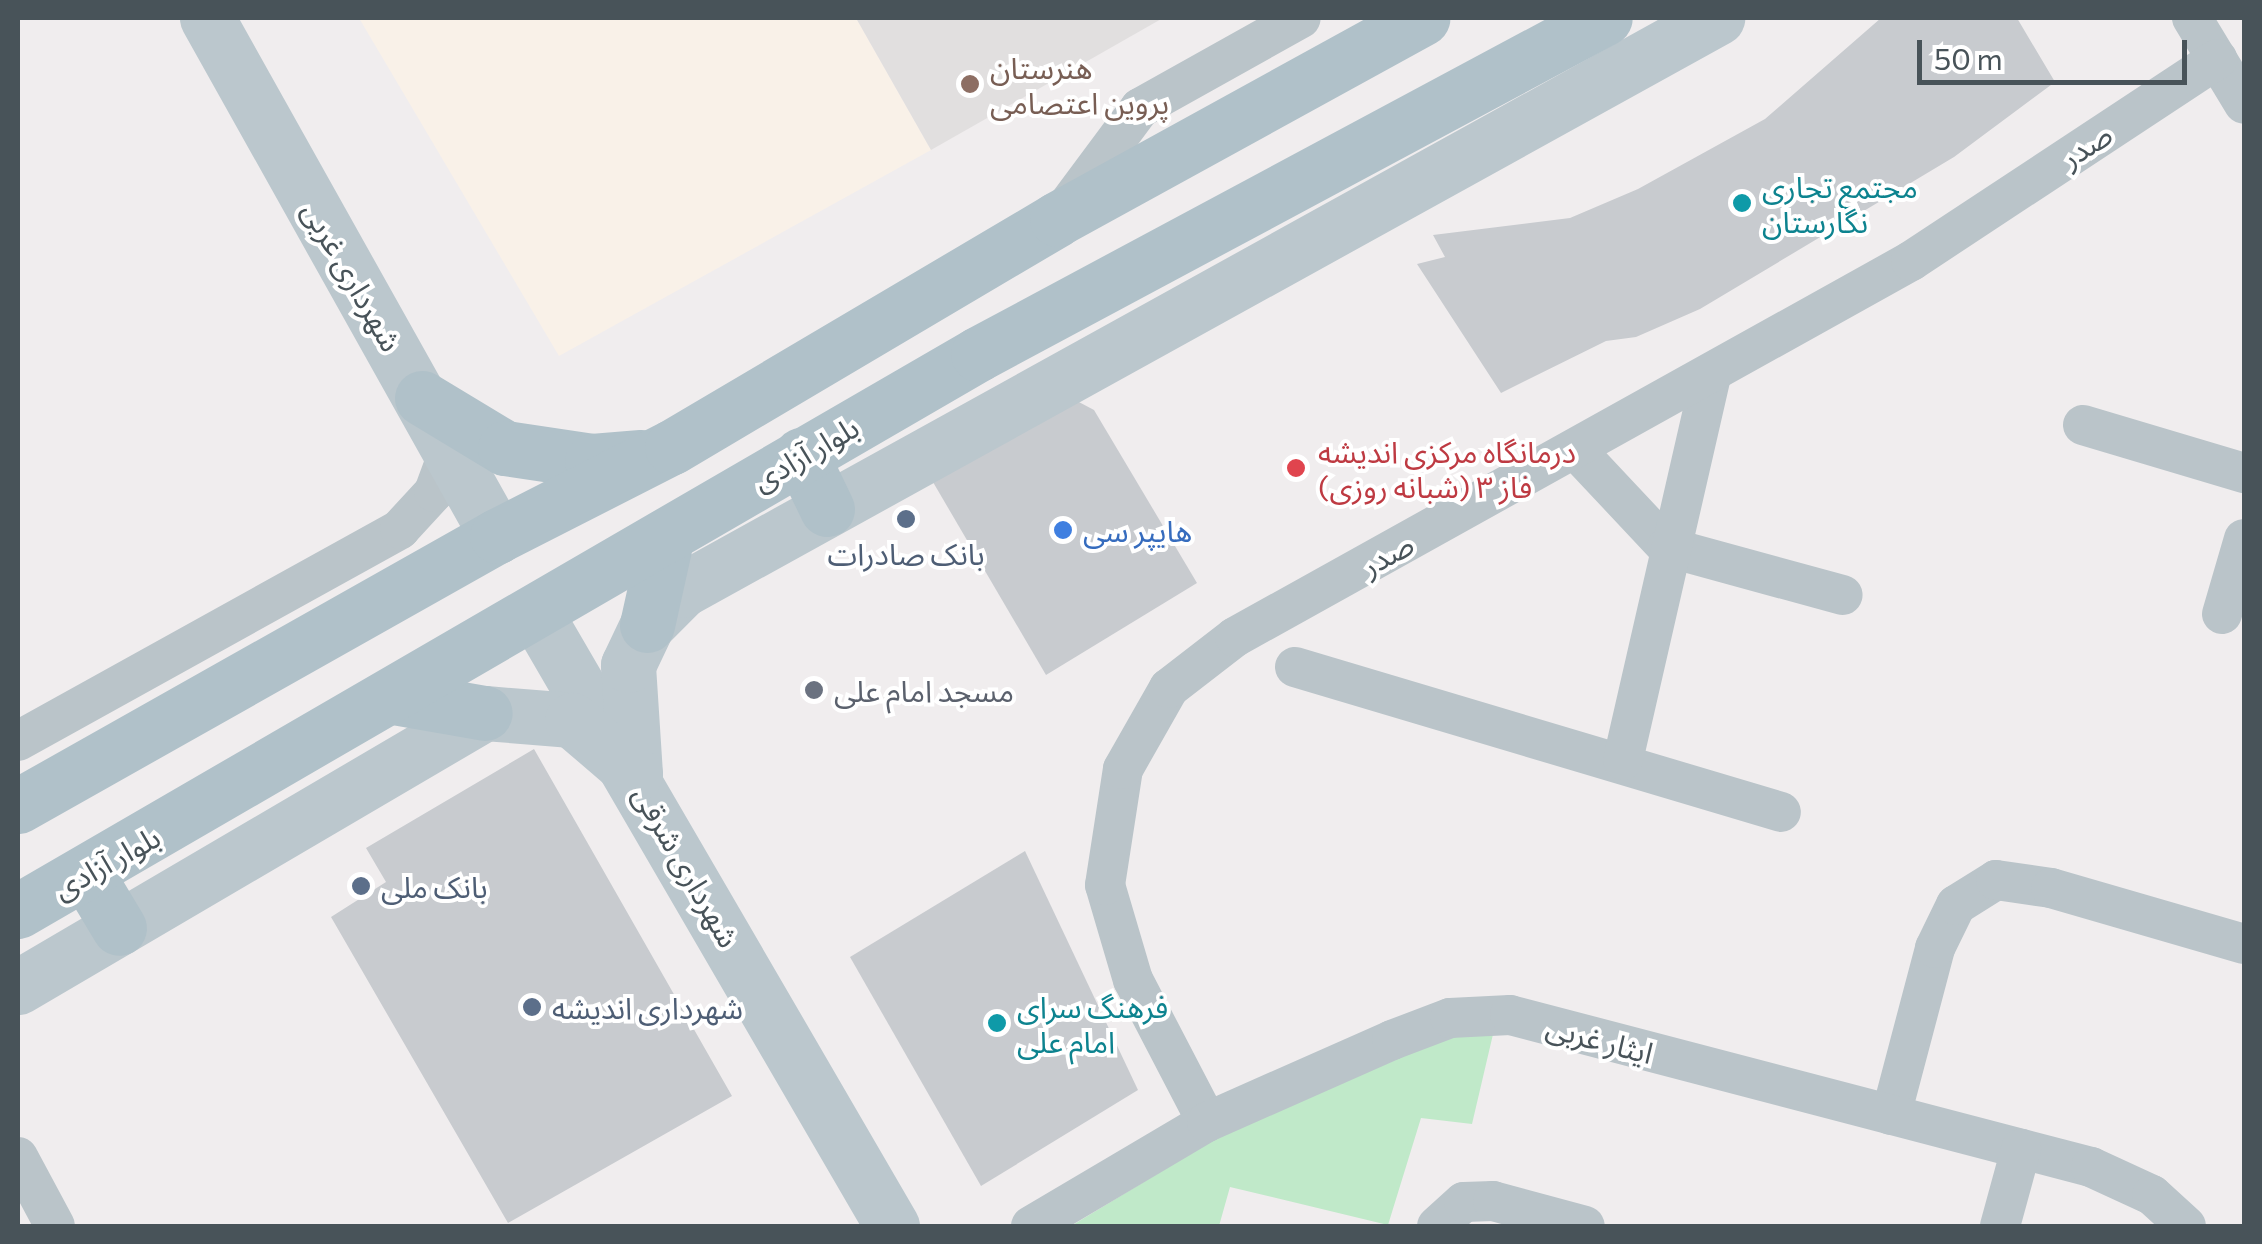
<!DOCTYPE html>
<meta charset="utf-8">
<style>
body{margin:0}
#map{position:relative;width:2262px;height:1244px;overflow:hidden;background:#f0edee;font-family:Commissioner,"Noto Sans Arabic",sans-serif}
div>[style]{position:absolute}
.commercial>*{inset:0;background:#f9f1e8}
.education>*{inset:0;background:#e1dfdf}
.green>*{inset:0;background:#c0e9c9}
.building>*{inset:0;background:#c8cbcf}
.street>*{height:40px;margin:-20px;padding:0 20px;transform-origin:20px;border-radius:20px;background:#bac4c9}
.secondary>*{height:55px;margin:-27.5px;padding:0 27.5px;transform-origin:27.5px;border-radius:27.5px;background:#bbc7cd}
.primary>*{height:55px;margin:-27.5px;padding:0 27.5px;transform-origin:27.5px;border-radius:27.5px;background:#b0c1c9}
.dots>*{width:28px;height:28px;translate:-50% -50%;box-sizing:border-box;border:5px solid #fff;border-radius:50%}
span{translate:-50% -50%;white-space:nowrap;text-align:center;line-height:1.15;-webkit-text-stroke:8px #fff;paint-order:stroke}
.education-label{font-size:30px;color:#785e54}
.left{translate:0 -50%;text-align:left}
.street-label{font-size:30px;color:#485359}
.culture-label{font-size:30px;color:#0d838f}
.health-label{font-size:30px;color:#be3a42}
.shop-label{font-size:30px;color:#366cbe}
.service-label{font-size:30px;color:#4e5e75}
.worship-label{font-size:30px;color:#5b616d}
.frame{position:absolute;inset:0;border:20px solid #485359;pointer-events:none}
.scale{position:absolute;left:1917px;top:40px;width:270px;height:45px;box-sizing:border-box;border:5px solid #485359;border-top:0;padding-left:12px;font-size:30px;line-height:35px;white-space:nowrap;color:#485359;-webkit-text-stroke:8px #fff;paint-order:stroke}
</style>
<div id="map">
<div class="commercial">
<div style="clip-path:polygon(359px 18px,856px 18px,931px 150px,559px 356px)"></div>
</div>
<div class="education">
<div style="clip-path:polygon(856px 18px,1163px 18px,931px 150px)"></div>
</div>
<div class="green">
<div style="clip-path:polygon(1464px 1028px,1494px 1030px,1472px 1124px,1421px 1118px,1388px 1225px,1230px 1187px,1219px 1226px,1071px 1226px,1213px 1140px)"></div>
</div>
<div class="building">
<div style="clip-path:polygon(1881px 18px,2017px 18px,2055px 82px,1954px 157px,1700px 309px,1636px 337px,1606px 341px,1501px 393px,1417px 264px,1445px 257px,1433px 235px,1570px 218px,1638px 189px,1765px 119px)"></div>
<div style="clip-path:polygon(1077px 401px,1094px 410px,1197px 583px,1046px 675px,930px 477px)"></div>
<div style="clip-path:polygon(534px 749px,732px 1096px,508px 1223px,331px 917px,386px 882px,366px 848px)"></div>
<div style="clip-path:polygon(1025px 851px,1138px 1090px,981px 1186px,850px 957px)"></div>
</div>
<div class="street">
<div style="left:2192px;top:18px;width:100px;rotate:58.8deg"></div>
<div style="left:1065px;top:209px;width:126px;rotate:-53.4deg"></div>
<div style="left:1140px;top:108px;width:184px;rotate:-29.2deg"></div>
<div style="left:2083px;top:425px;width:168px;rotate:16.6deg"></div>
<div style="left:1576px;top:450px;width:133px;rotate:46.8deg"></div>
<div style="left:1667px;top:547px;width:182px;rotate:15.3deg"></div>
<div style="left:2222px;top:614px;width:78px;rotate:-73.7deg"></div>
<div style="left:1295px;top:667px;width:507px;rotate:16.61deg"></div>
<div style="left:18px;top:741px;width:437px;rotate:-29deg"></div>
<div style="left:400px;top:529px;width:50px;rotate:-47.4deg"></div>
<div style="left:434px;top:492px;width:40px;rotate:-69.8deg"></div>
<div style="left:1623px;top:760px;width:395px;rotate:-77.1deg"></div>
<div style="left:1891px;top:1115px;width:173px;rotate:-75.2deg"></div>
<div style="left:1935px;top:948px;width:48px;rotate:-64deg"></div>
<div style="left:1956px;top:905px;width:47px;rotate:-32deg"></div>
<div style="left:1996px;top:880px;width:56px;rotate:8.3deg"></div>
<div style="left:2051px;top:888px;width:201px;rotate:16.2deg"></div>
<div style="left:1207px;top:1122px;width:160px;rotate:-117.5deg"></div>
<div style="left:1133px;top:980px;width:99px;rotate:-106.4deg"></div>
<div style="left:1105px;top:885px;width:117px;rotate:-81.2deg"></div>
<div style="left:1123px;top:769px;width:93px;rotate:-60.4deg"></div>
<div style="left:1169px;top:688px;width:83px;rotate:-37.7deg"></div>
<div style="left:1235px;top:637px;width:774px;rotate:-29.08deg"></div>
<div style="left:1911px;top:261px;width:367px;rotate:-33.4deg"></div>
<div style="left:18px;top:1157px;width:78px;rotate:61.8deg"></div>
<div style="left:1031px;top:1226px;width:204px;rotate:-30.6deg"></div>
<div style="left:1207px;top:1122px;width:202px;rotate:-23.9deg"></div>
<div style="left:1392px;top:1040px;width:62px;rotate:-20.8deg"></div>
<div style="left:1450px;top:1018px;width:60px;rotate:-2.9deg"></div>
<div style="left:1510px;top:1015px;width:601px;rotate:14.66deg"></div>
<div style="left:2091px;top:1167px;width:67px;rotate:24.7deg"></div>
<div style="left:2152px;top:1195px;width:46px;rotate:42.4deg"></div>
<div style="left:1437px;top:1226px;width:36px;rotate:-42deg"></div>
<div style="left:1464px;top:1202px;width:29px;rotate:-2deg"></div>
<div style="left:1493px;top:1201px;width:95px;rotate:15.2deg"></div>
<div style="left:2000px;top:1226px;width:80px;rotate:-74.7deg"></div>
</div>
<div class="secondary">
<div style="left:207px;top:18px;width:594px;rotate:60.76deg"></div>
<div style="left:536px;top:614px;width:708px;rotate:59.81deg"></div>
<div style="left:635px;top:774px;width:109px;rotate:-93.7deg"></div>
<div style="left:628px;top:665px;width:44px;rotate:-64.6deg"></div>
<div style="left:647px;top:625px;width:49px;rotate:-45deg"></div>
<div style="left:682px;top:590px;width:1183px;rotate:-28.93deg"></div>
<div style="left:18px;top:987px;width:541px;rotate:-30.4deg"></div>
<div style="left:485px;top:713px;width:87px;rotate:4.6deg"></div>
<div style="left:572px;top:720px;width:83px;rotate:40.6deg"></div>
</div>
<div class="primary">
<div style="left:422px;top:398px;width:97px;rotate:31.1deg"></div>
<div style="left:505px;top:448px;width:88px;rotate:8.5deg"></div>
<div style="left:592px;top:461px;width:49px;rotate:-4.7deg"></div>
<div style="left:801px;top:455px;width:60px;rotate:64.3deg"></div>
<div style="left:647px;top:625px;width:92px;rotate:-77.5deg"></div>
<div style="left:393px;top:697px;width:93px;rotate:9.9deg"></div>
<div style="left:18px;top:806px;width:550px;rotate:-29.41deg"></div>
<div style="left:497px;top:536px;width:196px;rotate:-27deg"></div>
<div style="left:672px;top:447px;width:447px;rotate:-30.6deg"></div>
<div style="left:1057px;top:219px;width:417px;rotate:-28.8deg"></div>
<div style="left:86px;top:873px;width:64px;rotate:59deg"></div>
<div style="left:18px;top:911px;width:1110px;rotate:-30.12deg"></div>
<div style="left:978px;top:354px;width:711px;rotate:-28.19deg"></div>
</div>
<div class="dots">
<div style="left:970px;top:84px;background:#8d6e63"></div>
<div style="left:1742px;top:203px;background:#0f9aa8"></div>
<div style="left:1296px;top:468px;background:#e0444e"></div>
<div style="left:906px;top:519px;background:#5c6f8a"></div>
<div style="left:1063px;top:530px;background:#3f7fe0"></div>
<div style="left:814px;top:690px;background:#6b7280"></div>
<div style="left:361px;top:886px;background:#5c6f8a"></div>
<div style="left:532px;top:1007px;background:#5c6f8a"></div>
<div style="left:997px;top:1023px;background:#0f9aa8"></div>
</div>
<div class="education-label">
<span class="left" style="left:990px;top:84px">هنرستان<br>پروین اعتصامی</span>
</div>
<div class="street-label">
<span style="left:2086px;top:145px;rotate:-33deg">صدر</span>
<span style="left:353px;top:276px;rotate:60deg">شهرداری غربی</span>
<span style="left:805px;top:453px;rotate:-30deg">بلوار آزادی</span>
<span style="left:1387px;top:554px;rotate:-29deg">صدر</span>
<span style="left:106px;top:862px;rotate:-29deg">بلوار آزادی</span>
<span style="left:687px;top:866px;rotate:60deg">شهرداری شرقی</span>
<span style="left:1600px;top:1039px;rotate:15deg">ایثار غربی</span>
</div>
<div class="culture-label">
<span class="left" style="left:1762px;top:203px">مجتمع تجاری<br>نگارستان</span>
<span class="left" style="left:1017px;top:1023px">فرهنگ سرای<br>امام علی</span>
</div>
<div class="health-label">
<span class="left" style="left:1318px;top:468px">درمانگاه مرکزی اندیشه<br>فاز ۳ (شبانه روزی)</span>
</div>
<div class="shop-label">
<span class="left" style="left:1083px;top:530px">هایپر سی</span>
</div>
<div class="service-label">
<span style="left:906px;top:553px">بانک صادرات</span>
<span class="left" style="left:381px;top:886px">بانک ملی</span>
<span class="left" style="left:552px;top:1007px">شهرداری اندیشه</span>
</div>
<div class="worship-label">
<span class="left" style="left:834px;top:690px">مسجد امام علی</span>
</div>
<div class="frame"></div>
<div class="scale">50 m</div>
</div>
